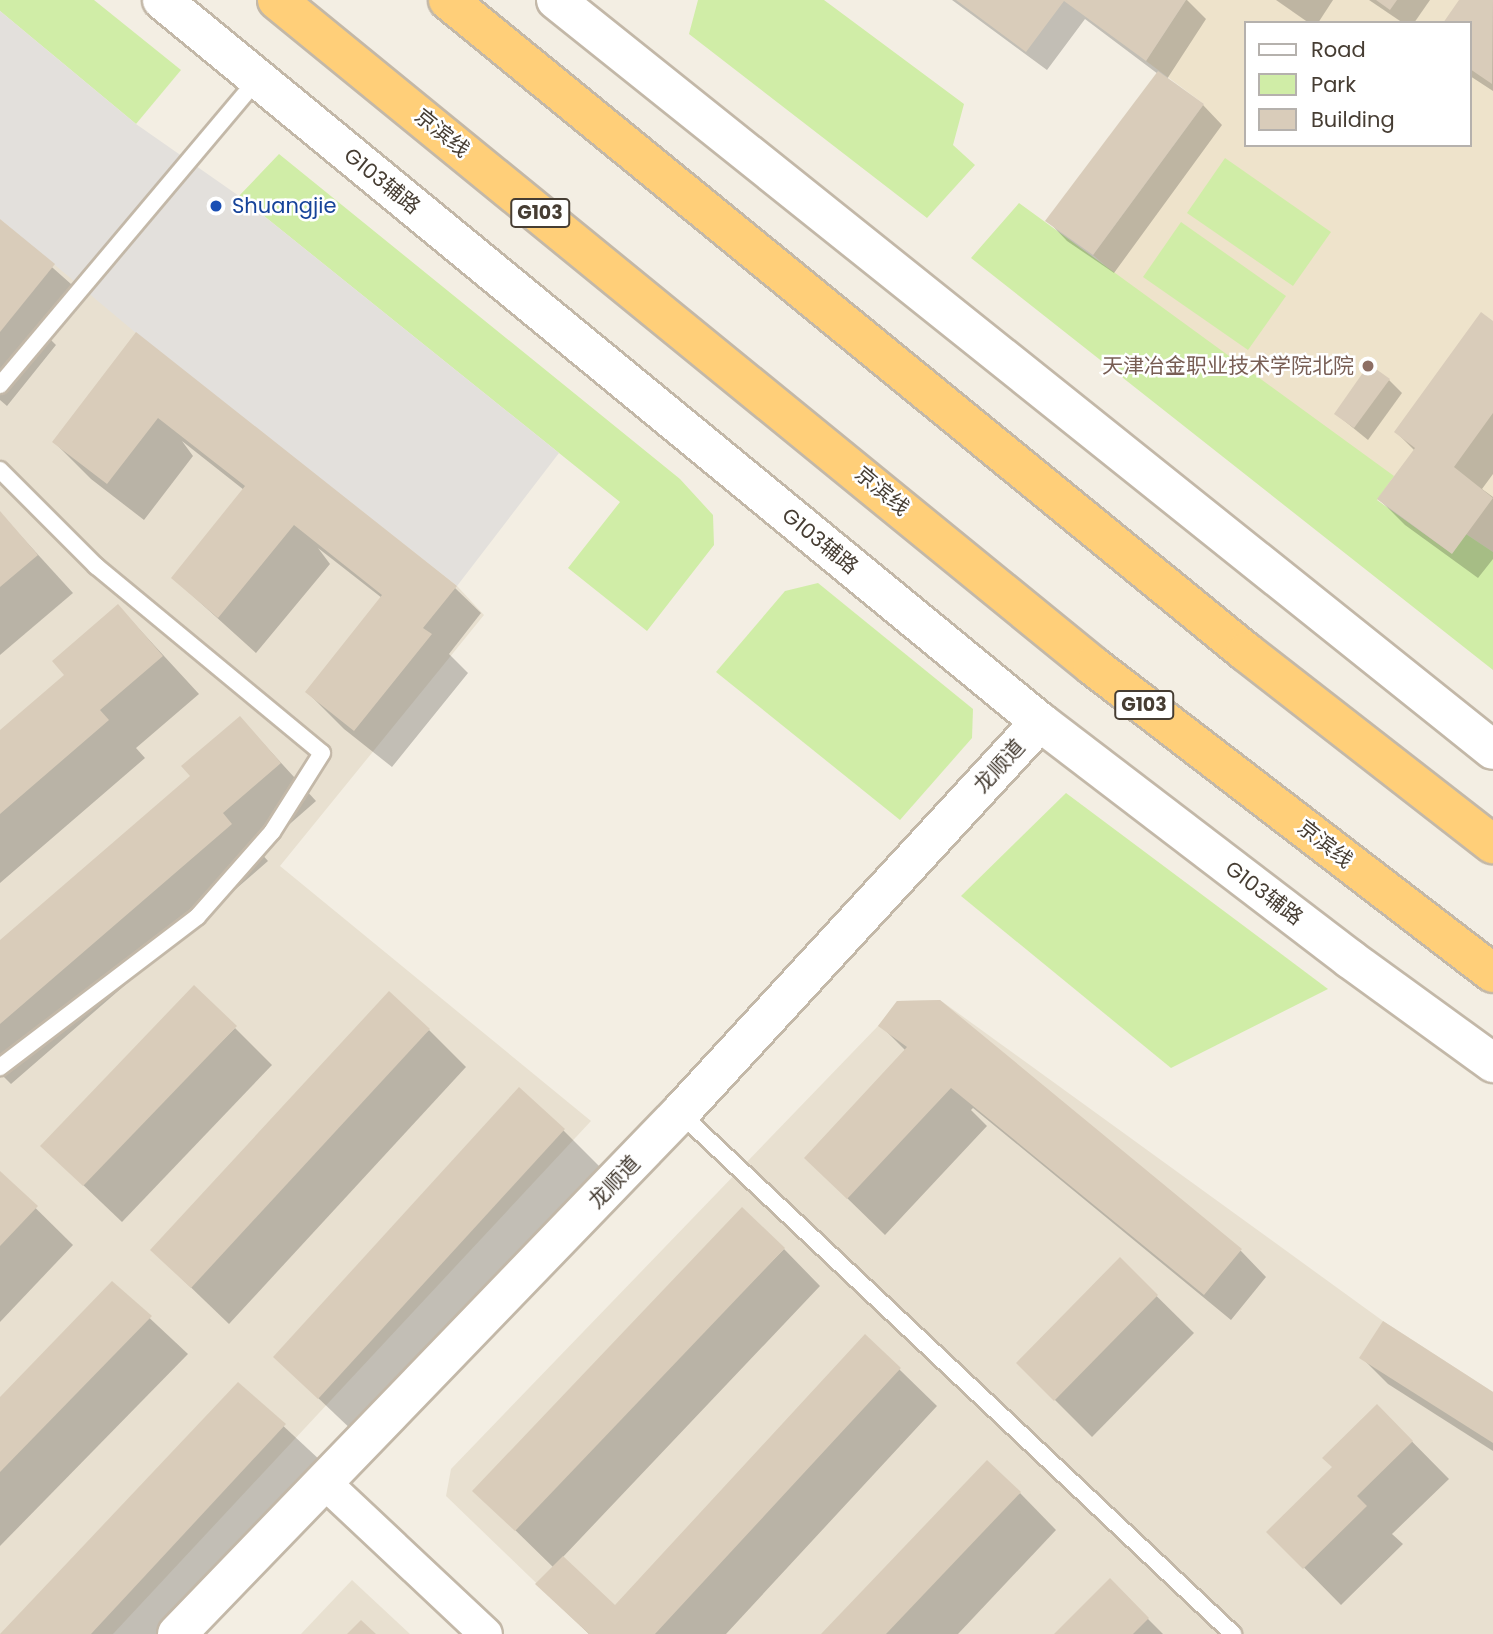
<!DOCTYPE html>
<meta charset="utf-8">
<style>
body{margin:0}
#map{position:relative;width:1493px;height:1634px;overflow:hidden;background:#f3eee3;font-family:Poppins,"Noto Sans SC",sans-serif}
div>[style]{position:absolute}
.residential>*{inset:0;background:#e8e0d0}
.education>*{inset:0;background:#eee3cb}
.green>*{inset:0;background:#d0eda7}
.parking>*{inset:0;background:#e3e0dc}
.shadow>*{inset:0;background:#0003}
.building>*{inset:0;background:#d9ccba}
.roads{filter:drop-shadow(2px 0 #c3b8a8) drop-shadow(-2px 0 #c3b8a8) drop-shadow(0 2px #c3b8a8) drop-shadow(0 -2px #c3b8a8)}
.service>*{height:16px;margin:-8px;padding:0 8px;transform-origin:8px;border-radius:8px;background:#fff}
.minor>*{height:32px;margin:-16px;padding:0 16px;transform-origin:16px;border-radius:16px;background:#fff}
.tertiary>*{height:38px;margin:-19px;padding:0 19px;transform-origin:19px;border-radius:19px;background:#fff}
.trunk>*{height:38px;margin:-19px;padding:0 19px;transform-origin:19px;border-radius:19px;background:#ffcf79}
.dots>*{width:19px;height:19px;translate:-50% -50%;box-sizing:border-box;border:4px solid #fff;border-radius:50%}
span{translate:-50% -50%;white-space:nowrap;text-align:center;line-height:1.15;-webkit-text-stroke:5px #fff;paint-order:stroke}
.shield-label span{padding:2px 5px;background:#fff;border:2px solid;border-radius:5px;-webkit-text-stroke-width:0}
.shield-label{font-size:19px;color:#463d33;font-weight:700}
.street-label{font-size:21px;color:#463d33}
.transit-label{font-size:21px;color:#164399}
.left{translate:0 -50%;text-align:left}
.education-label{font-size:21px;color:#785e54}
.right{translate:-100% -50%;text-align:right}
.legend{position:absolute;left:1244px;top:21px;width:228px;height:126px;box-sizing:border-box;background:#fff;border:2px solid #b5b1ad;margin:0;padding:9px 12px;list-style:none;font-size:21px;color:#463d33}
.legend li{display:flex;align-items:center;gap:14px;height:35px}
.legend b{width:35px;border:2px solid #b5b1ad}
</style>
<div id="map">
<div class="residential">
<div style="clip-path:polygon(0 219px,457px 586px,484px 615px,280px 866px,591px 1121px,113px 1634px,0 1634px)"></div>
<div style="clip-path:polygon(940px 1000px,1383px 1321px,1493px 1392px,1493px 1634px,589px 1634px,446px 1496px,451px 1469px,878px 1026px,897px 1001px)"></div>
<div style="clip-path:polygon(352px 1580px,410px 1634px,301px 1634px)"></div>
</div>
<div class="education">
<div style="clip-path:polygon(evenodd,1186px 0,1493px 0,1493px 552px,1466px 534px,1452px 554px,1377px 499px,1093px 255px,1204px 104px,1146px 61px,1186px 0,1246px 23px,1470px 23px,1470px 145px,1246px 145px,1246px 23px)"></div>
</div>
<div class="green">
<div style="clip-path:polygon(0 0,94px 0,181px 70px,136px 124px,0 11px)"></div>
<div style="clip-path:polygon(698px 0,824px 0,964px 104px,953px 145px,975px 165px,927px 218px,689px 34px)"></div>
<div style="clip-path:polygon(279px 154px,680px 479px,713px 515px,714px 545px,647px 631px,568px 568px,620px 502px,239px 196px)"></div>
<div style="clip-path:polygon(1225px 158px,1331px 232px,1293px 286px,1187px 213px)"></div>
<div style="clip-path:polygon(1019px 203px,1394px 476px,1377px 500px,1451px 553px,1466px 534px,1493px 552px,1493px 670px,971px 258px)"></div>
<div style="clip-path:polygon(1181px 222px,1286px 296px,1248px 350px,1143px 277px)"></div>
<div style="clip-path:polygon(818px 583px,973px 709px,972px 738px,900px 820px,716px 672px,785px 591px)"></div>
<div style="clip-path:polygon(1066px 793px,1328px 989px,1171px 1068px,961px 896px)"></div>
</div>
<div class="parking">
<div style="clip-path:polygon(0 11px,136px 124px,239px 196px,559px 453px,457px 586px,136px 333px,0 219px)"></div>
</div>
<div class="shadow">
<div style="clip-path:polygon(952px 0,1187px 0,1206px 19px,1167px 79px,1203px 105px,1222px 125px,1114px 273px,1067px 241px,1048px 221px,1158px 74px,1085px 19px,1047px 70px)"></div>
<div style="clip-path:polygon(1276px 0,1333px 0,1318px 23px,1309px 23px)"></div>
<div style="clip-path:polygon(1369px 0,1430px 0,1414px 23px,1403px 23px)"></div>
<div style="clip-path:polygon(1461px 0,1493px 0,1493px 91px,1470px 76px,1470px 23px)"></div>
<div style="clip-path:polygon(0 221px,80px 292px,45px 334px,56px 345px,7px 406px,0 400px)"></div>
<div style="clip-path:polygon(1493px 323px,1493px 474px,1482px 489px,1493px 497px,1493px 559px,1478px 578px,1405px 525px,1379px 499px,1415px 451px,1396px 432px)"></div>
<div style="clip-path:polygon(104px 377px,455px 588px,481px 613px,449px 654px,468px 673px,392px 767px,344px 729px,307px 692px,382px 598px,318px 548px,330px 564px,256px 653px,173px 578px,244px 490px,182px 441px,193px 456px,144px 520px,91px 479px,54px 442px)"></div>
<div style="clip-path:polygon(1389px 380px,1402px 393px,1368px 440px,1336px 414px)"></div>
<div style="clip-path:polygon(0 513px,73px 593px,0 655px)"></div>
<div style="clip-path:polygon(118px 606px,199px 694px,136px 748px,145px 758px,0 883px,0 733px,67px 675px)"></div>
<div style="clip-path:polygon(240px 718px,316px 801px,259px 851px,268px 861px,11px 1084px,0 1073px,0 942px,192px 776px)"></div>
<div style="clip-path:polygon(880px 1025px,1241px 1251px,1266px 1277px,1231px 1320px,973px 1108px,971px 1110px,987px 1126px,885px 1235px,806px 1158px,906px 1051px)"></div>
<div style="clip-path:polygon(235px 1028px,272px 1065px,122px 1222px,80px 1182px)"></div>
<div style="clip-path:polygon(429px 1030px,466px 1067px,229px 1324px,152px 1250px)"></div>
<div style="clip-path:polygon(563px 1130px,600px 1167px,356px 1434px,275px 1357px)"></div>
<div style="clip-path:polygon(0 1173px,73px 1245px,0 1322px)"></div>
<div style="clip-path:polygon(784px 1249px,820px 1286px,562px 1558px,615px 1608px,865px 1336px,937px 1406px,726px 1634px,589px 1634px,537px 1584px,554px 1568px,512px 1527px)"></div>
<div style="clip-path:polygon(1120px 1260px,1194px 1333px,1092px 1437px,1018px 1363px)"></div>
<div style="clip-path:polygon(112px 1283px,188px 1354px,0 1546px,0 1399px)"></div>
<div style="clip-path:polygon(1362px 1358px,1493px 1394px,1493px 1451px,1388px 1384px)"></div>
<div style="clip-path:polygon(238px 1384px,322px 1462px,162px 1634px,2px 1634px)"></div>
<div style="clip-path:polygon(1377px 1406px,1449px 1479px,1392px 1534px,1403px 1544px,1341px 1605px,1269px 1532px,1334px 1467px)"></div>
<div style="clip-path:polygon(1020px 1493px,1056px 1530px,958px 1634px,824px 1634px)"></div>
<div style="clip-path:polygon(1110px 1581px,1163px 1634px,1056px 1634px)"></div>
</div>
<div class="building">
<div style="clip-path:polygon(956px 0,1186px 0,1146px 61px,1064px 1px,1026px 52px)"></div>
<div style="clip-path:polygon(1376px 0,1397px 0,1390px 10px)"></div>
<div style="clip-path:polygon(1459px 0,1493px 0,1492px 84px,1470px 69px,1470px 23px,1443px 23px)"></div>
<div style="clip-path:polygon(1158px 71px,1204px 104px,1093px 255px,1045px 221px)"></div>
<div style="clip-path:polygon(0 219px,55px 264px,0 332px)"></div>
<div style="clip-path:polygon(1481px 312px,1493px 321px,1493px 413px,1454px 467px,1493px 498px,1452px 554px,1377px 499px,1415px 448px,1394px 432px)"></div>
<div style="clip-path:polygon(136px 332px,457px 586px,423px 628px,432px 634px,354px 731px,305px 692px,382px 595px,294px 525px,218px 618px,171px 578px,245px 486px,158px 418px,107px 484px,52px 442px)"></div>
<div style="clip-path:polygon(1369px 364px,1390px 379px,1354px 428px,1334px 414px)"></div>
<div style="clip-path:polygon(0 511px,38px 555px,0 587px)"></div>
<div style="clip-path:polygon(118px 604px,163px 656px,100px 710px,109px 720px,0 814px,0 730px,64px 675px,52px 661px)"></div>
<div style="clip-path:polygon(240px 716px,281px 763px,223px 813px,232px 824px,0 1024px,0 940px,190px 776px,181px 766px)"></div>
<div style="clip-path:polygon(194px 985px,237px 1026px,83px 1186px,40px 1146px)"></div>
<div style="clip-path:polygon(389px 991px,430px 1029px,191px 1288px,150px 1250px)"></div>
<div style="clip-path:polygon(940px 1000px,1242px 1249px,1204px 1295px,951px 1088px,847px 1199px,804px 1158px,907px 1047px,878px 1026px,897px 1001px)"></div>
<div style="clip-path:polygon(519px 1087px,565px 1129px,318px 1399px,273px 1357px)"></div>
<div style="clip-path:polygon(0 1171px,38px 1206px,0 1246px)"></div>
<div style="clip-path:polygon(742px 1207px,785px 1248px,515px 1531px,472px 1491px)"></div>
<div style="clip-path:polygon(1120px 1257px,1158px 1295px,1054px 1401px,1016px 1363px)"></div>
<div style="clip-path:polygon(112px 1281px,152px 1316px,0 1472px,0 1397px)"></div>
<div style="clip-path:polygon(1383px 1321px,1493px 1392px,1493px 1443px,1359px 1358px)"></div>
<div style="clip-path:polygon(865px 1334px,901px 1368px,655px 1634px,589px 1634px,535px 1584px,563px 1556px,615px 1605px)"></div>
<div style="clip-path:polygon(238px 1382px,286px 1424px,91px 1634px,0 1634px)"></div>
<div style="clip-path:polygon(1377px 1404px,1413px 1441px,1357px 1496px,1367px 1506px,1303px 1569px,1266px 1532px,1332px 1467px,1322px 1458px)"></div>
<div style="clip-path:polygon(987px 1460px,1021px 1492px,886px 1634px,821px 1634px)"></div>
<div style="clip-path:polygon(1110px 1578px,1149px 1618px,1133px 1634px,1054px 1634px)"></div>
<div style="clip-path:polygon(361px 1620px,376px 1634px,347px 1634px)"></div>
</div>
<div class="roads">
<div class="service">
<div style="left:0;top:385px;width:400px;rotate:-49.9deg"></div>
<div style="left:0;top:470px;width:136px;rotate:45deg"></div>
<div style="left:96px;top:566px;width:293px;rotate:39.6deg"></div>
<div style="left:322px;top:753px;width:93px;rotate:122.3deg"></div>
<div style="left:272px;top:832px;width:113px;rotate:131.4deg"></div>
<div style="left:197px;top:917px;width:248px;rotate:142.7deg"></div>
<div style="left:680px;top:1113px;width:760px;rotate:43.29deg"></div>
</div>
<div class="minor">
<div style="left:324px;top:1482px;width:222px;rotate:43.2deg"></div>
</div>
<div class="tertiary">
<div style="left:162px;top:0;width:1137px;rotate:39.43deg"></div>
<div style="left:1040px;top:722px;width:390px;rotate:37.4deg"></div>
<div style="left:1350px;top:959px;width:177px;rotate:36deg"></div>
<div style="left:556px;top:0;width:1200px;rotate:38.67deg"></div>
<div style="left:177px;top:1634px;width:724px;rotate:-46.01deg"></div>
<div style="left:680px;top:1113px;width:531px;rotate:-47.36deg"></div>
</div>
<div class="trunk">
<div style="left:277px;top:0;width:1053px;rotate:39.22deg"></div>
<div style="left:1093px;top:666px;width:504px;rotate:37.51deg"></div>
<div style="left:448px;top:0;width:1030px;rotate:39.25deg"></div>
<div style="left:1246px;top:652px;width:313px;rotate:37.9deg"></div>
</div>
</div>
<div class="dots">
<div style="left:216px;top:206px;background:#1a4fb4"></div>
<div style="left:1368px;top:366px;background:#8d6e63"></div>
</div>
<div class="shield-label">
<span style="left:540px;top:213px">G103</span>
<span style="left:1144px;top:705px">G103</span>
</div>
<div class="street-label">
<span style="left:442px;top:133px;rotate:39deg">京滨线</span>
<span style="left:382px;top:181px;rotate:39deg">G103辅路</span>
<span style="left:882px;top:491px;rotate:40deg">京滨线</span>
<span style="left:820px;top:541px;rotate:39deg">G103辅路</span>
<span style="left:999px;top:766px;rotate:-47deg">龙顺道</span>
<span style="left:1325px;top:844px;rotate:38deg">京滨线</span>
<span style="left:1264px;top:893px;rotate:37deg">G103辅路</span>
<span style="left:614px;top:1182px;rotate:-46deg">龙顺道</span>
</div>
<div class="transit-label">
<span class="left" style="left:232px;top:206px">Shuangjie</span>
</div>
<div class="education-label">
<span class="right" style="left:1354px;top:366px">天津冶金职业技术学院北院</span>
</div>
<ul class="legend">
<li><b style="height:9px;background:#fff"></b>Road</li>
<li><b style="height:19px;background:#d0eda7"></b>Park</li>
<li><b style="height:19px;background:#d9ccba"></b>Building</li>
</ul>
</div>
